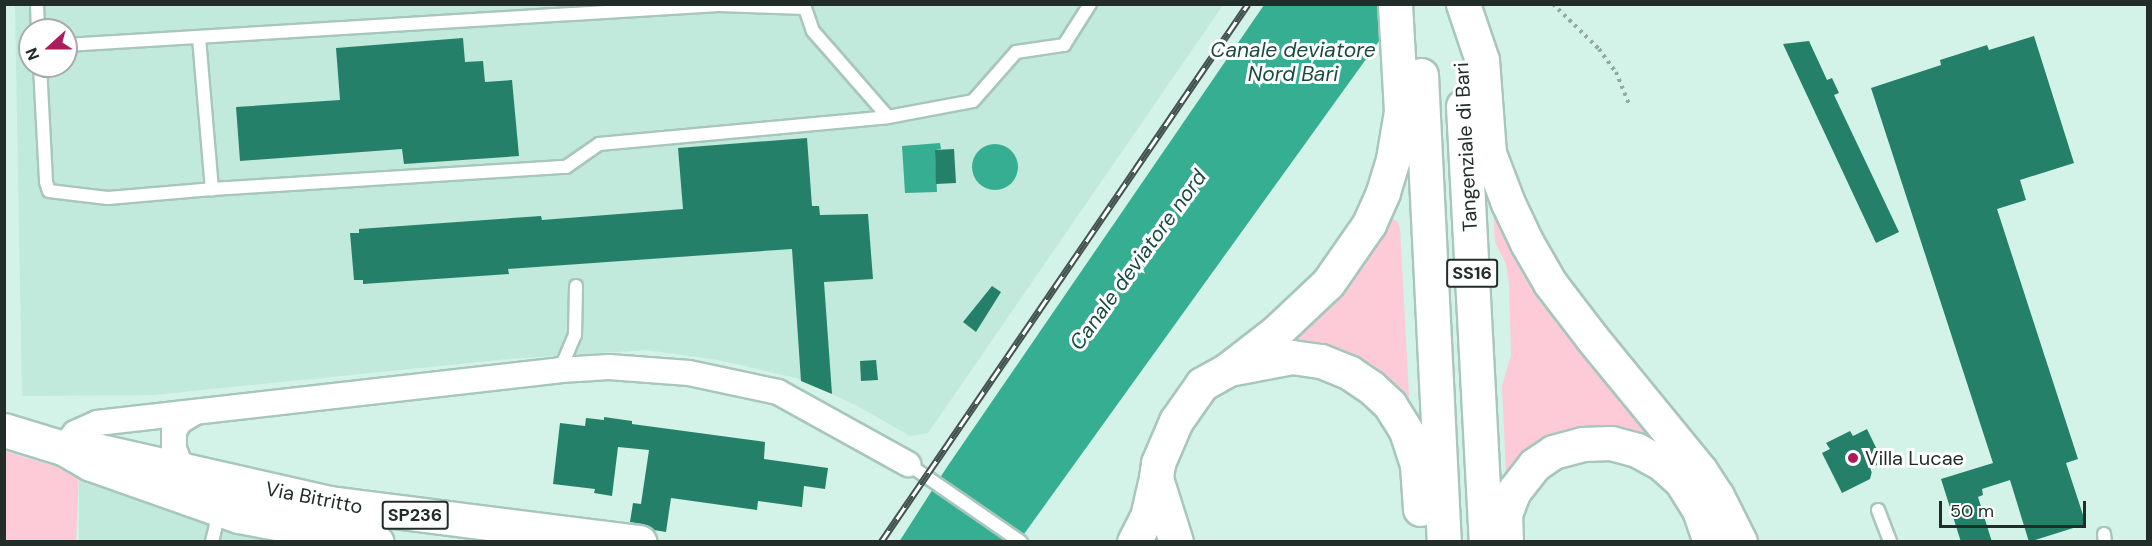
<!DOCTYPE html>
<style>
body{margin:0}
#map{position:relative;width:2152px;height:546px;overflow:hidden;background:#d3f2e8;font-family:"DM Sans",sans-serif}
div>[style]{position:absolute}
.built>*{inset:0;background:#c1e9dc}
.green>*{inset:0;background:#fccbd7}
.water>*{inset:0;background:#36ae91}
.round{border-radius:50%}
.building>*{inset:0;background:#25806a}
.path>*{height:4px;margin-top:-2px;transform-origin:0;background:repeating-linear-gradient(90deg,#91a9a1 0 3px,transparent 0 7.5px)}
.roads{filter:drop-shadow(2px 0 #a8c6bc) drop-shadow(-2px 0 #a8c6bc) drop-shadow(0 2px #a8c6bc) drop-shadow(0 -2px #a8c6bc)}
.lane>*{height:12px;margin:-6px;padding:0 6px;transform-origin:6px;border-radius:6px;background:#fff}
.street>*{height:24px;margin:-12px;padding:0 12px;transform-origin:12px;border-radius:12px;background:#fff}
.primary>*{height:33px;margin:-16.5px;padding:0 16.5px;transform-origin:16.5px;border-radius:16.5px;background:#fff}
.highway>*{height:33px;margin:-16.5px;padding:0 16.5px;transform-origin:16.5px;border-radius:16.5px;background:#fff}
.rail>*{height:7px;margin-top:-3.5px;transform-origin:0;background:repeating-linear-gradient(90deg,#fff 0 14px,#44534f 0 28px);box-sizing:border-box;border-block:2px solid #44534f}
.dots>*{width:16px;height:16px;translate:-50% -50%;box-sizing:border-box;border:3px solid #fff;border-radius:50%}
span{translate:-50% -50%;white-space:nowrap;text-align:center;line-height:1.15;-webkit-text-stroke:6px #fff;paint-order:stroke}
.shield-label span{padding:2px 4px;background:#fff;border:2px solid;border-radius:4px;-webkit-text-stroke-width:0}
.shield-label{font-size:18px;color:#222d2a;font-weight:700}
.street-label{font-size:20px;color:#222d2a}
.poi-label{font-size:20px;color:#222d2a}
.left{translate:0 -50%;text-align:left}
.water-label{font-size:21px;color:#1a4b3f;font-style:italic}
.frame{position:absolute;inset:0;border:6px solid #222d2a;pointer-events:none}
.north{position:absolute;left:18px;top:18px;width:60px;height:60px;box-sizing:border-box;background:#fff;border:2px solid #a7abaa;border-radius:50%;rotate:249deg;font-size:16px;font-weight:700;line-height:24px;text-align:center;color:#222d2a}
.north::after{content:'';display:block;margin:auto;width:21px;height:27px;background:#aa1c5a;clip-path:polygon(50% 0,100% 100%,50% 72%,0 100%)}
.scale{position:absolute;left:1939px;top:501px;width:147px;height:27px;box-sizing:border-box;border:3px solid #222d2a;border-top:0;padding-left:8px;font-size:18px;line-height:21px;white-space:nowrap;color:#222d2a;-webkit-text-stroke:4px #fff;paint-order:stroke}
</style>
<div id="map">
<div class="built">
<div style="clip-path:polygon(evenodd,15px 5px,1223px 5px,928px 433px,910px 436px,856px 405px,796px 378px,718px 360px,646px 350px,508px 359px,153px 395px,22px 396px,15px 5px,30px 30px,66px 30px,66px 66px,30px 66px,30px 30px)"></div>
<div style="clip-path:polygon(79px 473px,226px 529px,274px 541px,79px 541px)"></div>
</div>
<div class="green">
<div style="clip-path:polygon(1493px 199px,1676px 457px,1644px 442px,1506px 474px,1502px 386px,1511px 355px,1509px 284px,1506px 264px,1495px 242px)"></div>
<div style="clip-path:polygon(1389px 216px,1398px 222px,1400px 229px,1410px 414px,1290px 343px,1290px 335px)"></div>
<div style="clip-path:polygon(4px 451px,79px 473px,76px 541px,5px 541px)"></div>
</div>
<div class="water">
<div style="clip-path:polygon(1264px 5px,1405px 5px,1019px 541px,899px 542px,947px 467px)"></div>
<div style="clip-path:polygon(940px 143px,941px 149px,935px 150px,937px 192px,905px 193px,902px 146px)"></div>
<div class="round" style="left:972px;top:144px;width:46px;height:46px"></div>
</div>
<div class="building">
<div style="clip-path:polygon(2034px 36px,2074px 163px,2020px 180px,2026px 200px,1997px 209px,2078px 459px,2066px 463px,2086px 524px,2029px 542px,2010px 480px,1982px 489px,1983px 495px,1978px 497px,1992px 542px,1961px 542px,1941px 479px,1993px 463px,1871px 88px,1941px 65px,1940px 60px,1987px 45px,1989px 50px)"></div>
<div style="clip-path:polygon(463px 38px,465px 62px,483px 61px,485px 82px,512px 80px,519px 156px,404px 164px,402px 149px,240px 161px,236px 107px,340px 100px,336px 48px)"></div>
<div style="clip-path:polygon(1809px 41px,1827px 80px,1832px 78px,1839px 93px,1834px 95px,1899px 232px,1876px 243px,1783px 44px)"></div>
<div style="clip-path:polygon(807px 138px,812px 206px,819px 206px,820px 215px,868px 214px,873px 279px,824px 282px,832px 394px,801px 381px,792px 249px,508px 269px,509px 274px,363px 284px,363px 280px,354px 280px,350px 233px,359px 233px,359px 229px,541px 216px,542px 220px,683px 209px,678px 148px)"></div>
<div style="clip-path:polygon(954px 149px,956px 183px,936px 184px,935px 150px)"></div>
<div style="clip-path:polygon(992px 286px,1001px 292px,976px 332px,963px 322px)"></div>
<div style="clip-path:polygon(876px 360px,878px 380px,861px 381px,860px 361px)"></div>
<div style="clip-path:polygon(604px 417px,632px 421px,632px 424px,765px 442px,764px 459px,828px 468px,825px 489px,804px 486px,802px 507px,758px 501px,757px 510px,671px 498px,666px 532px,654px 530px,643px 524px,630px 522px,633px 503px,641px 504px,649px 450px,618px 447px,612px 496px,594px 493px,595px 489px,553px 484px,560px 423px,585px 426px,586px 418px,604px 420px)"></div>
<div style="clip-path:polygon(1867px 429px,1883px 462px,1873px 467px,1870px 479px,1842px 493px,1822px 453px,1830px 449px,1826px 443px,1850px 431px,1853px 436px)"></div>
</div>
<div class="path">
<div style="left:1553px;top:4px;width:64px;rotate:44.4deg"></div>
<div style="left:1599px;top:49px;width:29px;rotate:54deg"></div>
<div style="left:1616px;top:72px;width:35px;rotate:68deg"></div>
</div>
<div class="roads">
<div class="lane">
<div style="left:37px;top:4px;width:26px;rotate:88deg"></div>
<div style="left:199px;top:38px;width:152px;rotate:85.1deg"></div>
<div style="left:66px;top:45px;width:654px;rotate:-3.51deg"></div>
<div style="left:719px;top:5px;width:86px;rotate:2deg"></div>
<div style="left:805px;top:8px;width:24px;rotate:71deg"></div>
<div style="left:813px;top:31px;width:114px;rotate:48.9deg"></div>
<div style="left:40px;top:66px;width:116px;rotate:87deg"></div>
<div style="left:46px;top:182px;width:9px;rotate:72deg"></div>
<div style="left:49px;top:191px;width:59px;rotate:6.8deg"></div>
<div style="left:108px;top:198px;width:104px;rotate:-4.9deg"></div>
<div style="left:212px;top:189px;width:355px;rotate:-3.6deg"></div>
<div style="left:566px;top:167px;width:40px;rotate:-34.9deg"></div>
<div style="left:599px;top:144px;width:290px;rotate:-5.3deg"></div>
<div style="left:888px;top:117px;width:86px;rotate:-10.7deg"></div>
<div style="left:973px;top:101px;width:65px;rotate:-48.7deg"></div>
<div style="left:1016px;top:52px;width:49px;rotate:-8.3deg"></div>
<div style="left:1064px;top:45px;width:49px;rotate:-57.6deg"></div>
<div style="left:560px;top:370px;width:38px;rotate:-67deg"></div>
<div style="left:575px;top:335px;width:49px;rotate:-88.8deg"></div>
<div style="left:908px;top:464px;width:137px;rotate:34.6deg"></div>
<div style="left:1878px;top:510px;width:34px;rotate:69deg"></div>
<div style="left:2104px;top:534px;width:8px;rotate:83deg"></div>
<div style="left:212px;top:542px;width:32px;rotate:-77deg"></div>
</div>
<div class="street">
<div style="left:63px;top:448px;width:19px;rotate:-51deg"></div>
<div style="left:75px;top:433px;width:24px;rotate:-24deg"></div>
<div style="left:97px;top:423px;width:466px;rotate:-6.5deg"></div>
<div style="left:560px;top:370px;width:49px;rotate:-3.5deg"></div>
<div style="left:609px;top:367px;width:80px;rotate:4.3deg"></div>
<div style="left:689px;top:373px;width:91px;rotate:12.1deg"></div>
<div style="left:778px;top:392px;width:149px;rotate:29deg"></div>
<div style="left:192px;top:473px;width:17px;rotate:-140deg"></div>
<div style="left:179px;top:462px;width:15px;rotate:-110deg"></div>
<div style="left:174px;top:448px;width:16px;rotate:-90deg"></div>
<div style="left:174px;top:432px;width:11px;rotate:-63deg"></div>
<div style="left:179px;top:422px;width:17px;rotate:-31deg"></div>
</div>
<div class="primary">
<div style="left:4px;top:430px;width:62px;rotate:17deg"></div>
<div style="left:63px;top:448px;width:32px;rotate:30deg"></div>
<div style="left:91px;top:464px;width:157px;rotate:19.4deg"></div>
<div style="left:239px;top:516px;width:140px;rotate:10.7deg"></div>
<div style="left:63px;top:448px;width:29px;rotate:2deg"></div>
<div style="left:92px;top:449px;width:244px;rotate:12.8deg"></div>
<div style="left:330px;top:503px;width:312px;rotate:7.2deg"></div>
<div style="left:1134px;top:542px;width:28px;rotate:-63deg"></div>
<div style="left:1147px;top:517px;width:40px;rotate:-77deg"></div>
</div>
<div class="highway">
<div style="left:1463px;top:4px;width:59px;rotate:71.3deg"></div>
<div style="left:1482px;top:60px;width:93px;rotate:85.7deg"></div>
<div style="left:1489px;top:153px;width:53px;rotate:69.2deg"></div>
<div style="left:1508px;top:203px;width:44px;rotate:64.6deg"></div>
<div style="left:1527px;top:243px;width:46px;rotate:60.1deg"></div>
<div style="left:1550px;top:283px;width:69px;rotate:52.6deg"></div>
<div style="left:1592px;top:338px;width:171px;rotate:50.7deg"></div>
<div style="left:1700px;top:470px;width:31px;rotate:57deg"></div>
<div style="left:1717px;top:496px;width:51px;rotate:63.4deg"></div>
<div style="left:1421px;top:75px;width:468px;rotate:87.2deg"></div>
<div style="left:1463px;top:106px;width:437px;rotate:87deg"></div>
<div style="left:1234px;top:368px;width:59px;rotate:-10.7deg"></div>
<div style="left:1292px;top:357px;width:29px;rotate:8deg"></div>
<div style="left:1321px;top:361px;width:31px;rotate:22deg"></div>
<div style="left:1350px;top:373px;width:25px;rotate:34deg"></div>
<div style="left:1371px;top:387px;width:26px;rotate:43deg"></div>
<div style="left:1390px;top:405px;width:31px;rotate:58deg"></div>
<div style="left:1406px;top:431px;width:36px;rotate:72deg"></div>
<div style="left:1417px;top:465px;width:44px;rotate:86.1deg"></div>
<div style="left:1176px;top:542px;width:67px;rotate:-107.4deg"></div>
<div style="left:1156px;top:478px;width:15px;rotate:-82deg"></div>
<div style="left:1158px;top:463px;width:46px;rotate:-66.8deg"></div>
<div style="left:1176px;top:421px;width:45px;rotate:-54.9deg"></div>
<div style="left:1202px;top:384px;width:29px;rotate:-29deg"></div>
<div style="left:1227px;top:370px;width:62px;rotate:-37.8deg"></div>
<div style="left:1276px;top:332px;width:71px;rotate:-43.3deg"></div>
<div style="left:1328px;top:283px;width:72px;rotate:-55.2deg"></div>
<div style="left:1369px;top:224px;width:35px;rotate:-66deg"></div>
<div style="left:1383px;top:192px;width:34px;rotate:-73deg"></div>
<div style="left:1393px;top:159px;width:49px;rotate:-80.5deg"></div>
<div style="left:1401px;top:111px;width:107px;rotate:-93.2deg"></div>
<div style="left:1506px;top:542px;width:28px;rotate:-92deg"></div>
<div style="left:1505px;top:514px;width:25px;rotate:-69deg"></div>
<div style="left:1514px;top:491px;width:33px;rotate:-52deg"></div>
<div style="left:1534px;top:465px;width:23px;rotate:-34deg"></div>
<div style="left:1553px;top:452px;width:30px;rotate:-15deg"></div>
<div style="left:1582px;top:444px;width:29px;rotate:-2deg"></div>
<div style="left:1611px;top:443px;width:27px;rotate:15deg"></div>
<div style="left:1637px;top:450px;width:29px;rotate:29deg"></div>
<div style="left:1662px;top:464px;width:25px;rotate:42deg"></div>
<div style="left:1681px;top:481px;width:34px;rotate:58deg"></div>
<div style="left:1699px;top:510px;width:34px;rotate:71deg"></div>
</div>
</div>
<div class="rail">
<div style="left:881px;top:542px;width:651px;rotate:-55.7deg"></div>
</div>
<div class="dots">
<div style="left:1853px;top:458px;background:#aa1c5a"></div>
</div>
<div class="shield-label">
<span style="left:1472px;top:273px">SS16</span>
<span style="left:415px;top:515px">SP236</span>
</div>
<div class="street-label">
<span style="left:1466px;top:147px;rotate:-93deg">Tangenziale di Bari</span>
<span style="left:314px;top:498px;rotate:11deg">Via Bitritto</span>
</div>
<div class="poi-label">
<span class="left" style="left:1865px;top:458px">Villa Lucae</span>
</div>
<div class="water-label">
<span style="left:1293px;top:62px">Canale deviatore<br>Nord Bari</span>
<span style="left:1138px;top:260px;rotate:-54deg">Canale deviatore nord</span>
</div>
<div class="frame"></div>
<div class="north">N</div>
<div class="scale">50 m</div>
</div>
